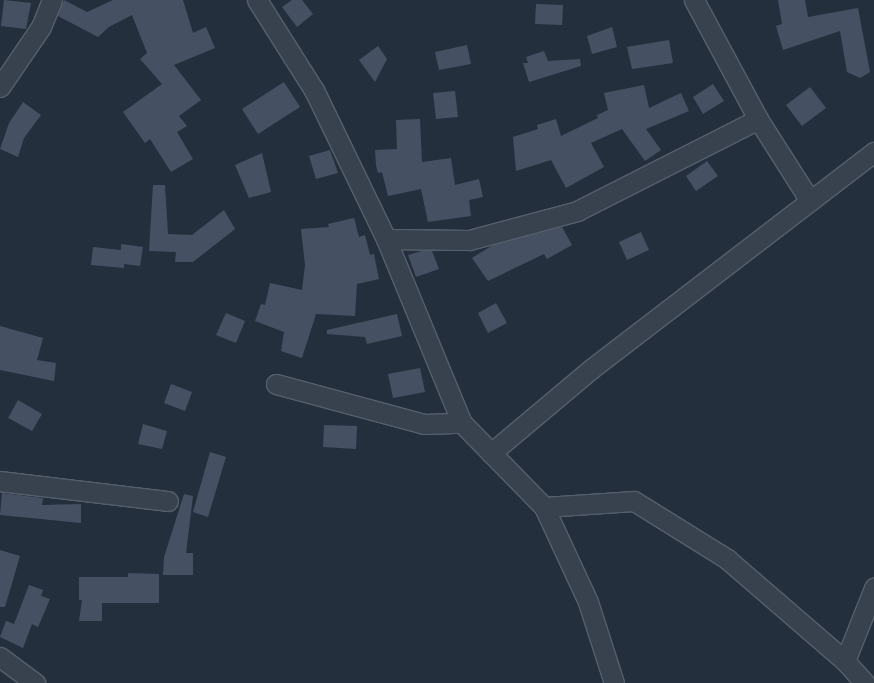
<!DOCTYPE html>
<style>
body{margin:0}
#map{position:relative;width:874px;height:683px;overflow:hidden;background:#242f3e;font-family:Signika,sans-serif}
div>[style]{position:absolute}
.building>*{inset:0;background:#455162}
.roads{filter:drop-shadow(1px 0 #565f6c) drop-shadow(-1px 0 #565f6c) drop-shadow(0 1px #565f6c) drop-shadow(0 -1px #565f6c)}
.street>*{height:19px;margin:-9.5px;padding:0 9.5px;transform-origin:9.5px;border-radius:9.5px;background:#38414e}
span{translate:-50% -50%;white-space:nowrap;text-align:center;line-height:1.15;-webkit-text-stroke:5px #1d2633;paint-order:stroke}
</style>
<div id="map">
<div class="building">
<div style="clip-path:polygon(4px 0,31px 3px,26px 29px,1px 26px)"></div>
<div style="clip-path:polygon(64px 0,87px 12px,113px 0,183px 0,193px 33px,206px 27px,215px 48px,174px 65px,201px 100px,179px 116px,187px 126px,177px 132px,193px 159px,171px 172px,150px 139px,145px 143px,123px 112px,162px 84px,140px 59px,147px 53px,132px 15px,109px 27px,98px 37px,58px 16px)"></div>
<div style="clip-path:polygon(292px 0,302px 0,313px 14px,297px 27px,282px 7px)"></div>
<div style="clip-path:polygon(778px 0,805px 0,808px 17px,858px 8px,870px 72px,860px 78px,847px 72px,840px 31px,783px 50px,776px 26px,782px 24px)"></div>
<div style="clip-path:polygon(536px 4px,563px 5px,562px 25px,535px 24px)"></div>
<div style="clip-path:polygon(612px 27px,617px 47px,592px 54px,587px 36px)"></div>
<div style="clip-path:polygon(669px 40px,673px 63px,632px 69px,627px 47px)"></div>
<div style="clip-path:polygon(467px 45px,471px 64px,439px 70px,435px 52px)"></div>
<div style="clip-path:polygon(378px 46px,387px 59px,375px 82px,359px 60px)"></div>
<div style="clip-path:polygon(544px 51px,548px 61px,580px 59px,581px 66px,529px 82px,523px 63px,528px 63px,526px 57px)"></div>
<div style="clip-path:polygon(284px 82px,300px 107px,258px 134px,242px 109px)"></div>
<div style="clip-path:polygon(713px 84px,724px 101px,703px 114px,693px 97px)"></div>
<div style="clip-path:polygon(644px 85px,649px 108px,681px 93px,689px 111px,646px 129px,661px 150px,645px 161px,622px 129px,591px 143px,604px 167px,566px 188px,551px 160px,516px 171px,513px 137px,538px 129px,537px 125px,556px 119px,561px 136px,598px 118px,597px 115px,608px 110px,604px 93px)"></div>
<div style="clip-path:polygon(810px 87px,826px 108px,802px 126px,786px 105px)"></div>
<div style="clip-path:polygon(455px 91px,458px 117px,436px 119px,433px 93px)"></div>
<div style="clip-path:polygon(23px 102px,41px 115px,24px 138px,18px 157px,0 149px,9px 123px)"></div>
<div style="clip-path:polygon(420px 119px,422px 162px,451px 158px,455px 185px,479px 179px,483px 197px,469px 200px,471px 216px,428px 222px,421px 189px,388px 196px,382px 172px,378px 173px,376px 165px,375px 150px,397px 149px,396px 120px)"></div>
<div style="clip-path:polygon(330px 150px,338px 173px,316px 179px,309px 156px)"></div>
<div style="clip-path:polygon(262px 153px,271px 192px,249px 198px,235px 165px)"></div>
<div style="clip-path:polygon(707px 161px,718px 176px,696px 191px,686px 176px)"></div>
<div style="clip-path:polygon(153px 185px,165px 185px,168px 234px,192px 235px,224px 210px,235px 229px,193px 262px,175px 262px,176px 252px,149px 251px)"></div>
<div style="clip-path:polygon(354px 218px,359px 237px,365px 235px,370px 255px,374px 254px,379px 279px,357px 284px,355px 316px,316px 314px,302px 358px,281px 351px,284px 332px,255px 321px,261px 304px,265px 305px,270px 283px,302px 290px,305px 265px,301px 229px,329px 227px,328px 224px)"></div>
<div style="clip-path:polygon(562px 227px,572px 245px,547px 259px,544px 254px,488px 281px,472px 258px,493px 245px)"></div>
<div style="clip-path:polygon(641px 232px,649px 250px,627px 260px,619px 242px)"></div>
<div style="clip-path:polygon(121px 244px,143px 247px,140px 266px,124px 264px,124px 268px,91px 265px,93px 247px,121px 250px)"></div>
<div style="clip-path:polygon(422px 251px,432px 251px,439px 269px,416px 277px,408px 255px)"></div>
<div style="clip-path:polygon(496px 303px,507px 323px,488px 333px,478px 313px)"></div>
<div style="clip-path:polygon(226px 313px,245px 321px,236px 343px,216px 335px)"></div>
<div style="clip-path:polygon(397px 314px,402px 336px,367px 344px,365px 337px,327px 334px,327px 330px)"></div>
<div style="clip-path:polygon(0 326px,43px 338px,37px 360px,56px 363px,54px 381px,0 370px)"></div>
<div style="clip-path:polygon(420px 368px,425px 392px,393px 398px,388px 374px)"></div>
<div style="clip-path:polygon(171px 384px,192px 392px,185px 411px,164px 403px)"></div>
<div style="clip-path:polygon(18px 400px,42px 414px,32px 431px,8px 418px)"></div>
<div style="clip-path:polygon(143px 424px,167px 431px,162px 449px,138px 444px)"></div>
<div style="clip-path:polygon(324px 425px,357px 426px,356px 449px,323px 447px)"></div>
<div style="clip-path:polygon(210px 452px,226px 457px,208px 517px,193px 512px)"></div>
<div style="clip-path:polygon(2px 493px,43px 498px,42px 505px,81px 504px,81px 523px,0 515px)"></div>
<div style="clip-path:polygon(184px 494px,193px 496px,186px 553px,193px 553px,193px 575px,163px 575px,164px 557px)"></div>
<div style="clip-path:polygon(0 550px,20px 556px,5px 607px,0 607px)"></div>
<div style="clip-path:polygon(128px 573px,159px 574px,159px 603px,102px 603px,102px 621px,79px 621px,82px 600px,79px 600px,79px 577px,128px 577px)"></div>
<div style="clip-path:polygon(29px 585px,43px 590px,41px 596px,50px 599px,38px 627px,32px 624px,23px 648px,0 637px,6px 621px,14px 624px)"></div>
</div>
<div class="roads">
<div class="street">
<div style="left:257px;top:0;width:107px;rotate:57.7deg"></div>
<div style="left:314px;top:90px;width:165px;rotate:64.2deg"></div>
<div style="left:386px;top:239px;width:199px;rotate:67.6deg"></div>
<div style="left:462px;top:423px;width:117px;rotate:45.7deg"></div>
<div style="left:544px;top:507px;width:105px;rotate:65.1deg"></div>
<div style="left:588px;top:602px;width:85px;rotate:72.2deg"></div>
<div style="left:694px;top:0;width:135px;rotate:61.7deg"></div>
<div style="left:758px;top:119px;width:97px;rotate:57.6deg"></div>
<div style="left:0;top:87px;width:73px;rotate:-55.7deg"></div>
<div style="left:41px;top:27px;width:29px;rotate:-68deg"></div>
<div style="left:386px;top:239px;width:83px;rotate:0.7deg"></div>
<div style="left:469px;top:240px;width:112px;rotate:-15deg"></div>
<div style="left:577px;top:211px;width:203px;rotate:-26.9deg"></div>
<div style="left:276px;top:384px;width:153px;rotate:15.1deg"></div>
<div style="left:424px;top:424px;width:38px;rotate:-2deg"></div>
<div style="left:491px;top:453px;width:131px;rotate:-40deg"></div>
<div style="left:591px;top:369px;width:357px;rotate:-37.5deg"></div>
<div style="left:0;top:481px;width:169px;rotate:6.8deg"></div>
<div style="left:544px;top:507px;width:90px;rotate:-3.8deg"></div>
<div style="left:634px;top:501px;width:110px;rotate:31.9deg"></div>
<div style="left:727px;top:559px;width:156px;rotate:40.8deg"></div>
<div style="left:845px;top:661px;width:30px;rotate:48deg"></div>
<div style="left:0;top:657px;width:44px;rotate:36.6deg"></div>
<div style="left:845px;top:661px;width:79px;rotate:-68.3deg"></div>
</div>
</div>
</div>
